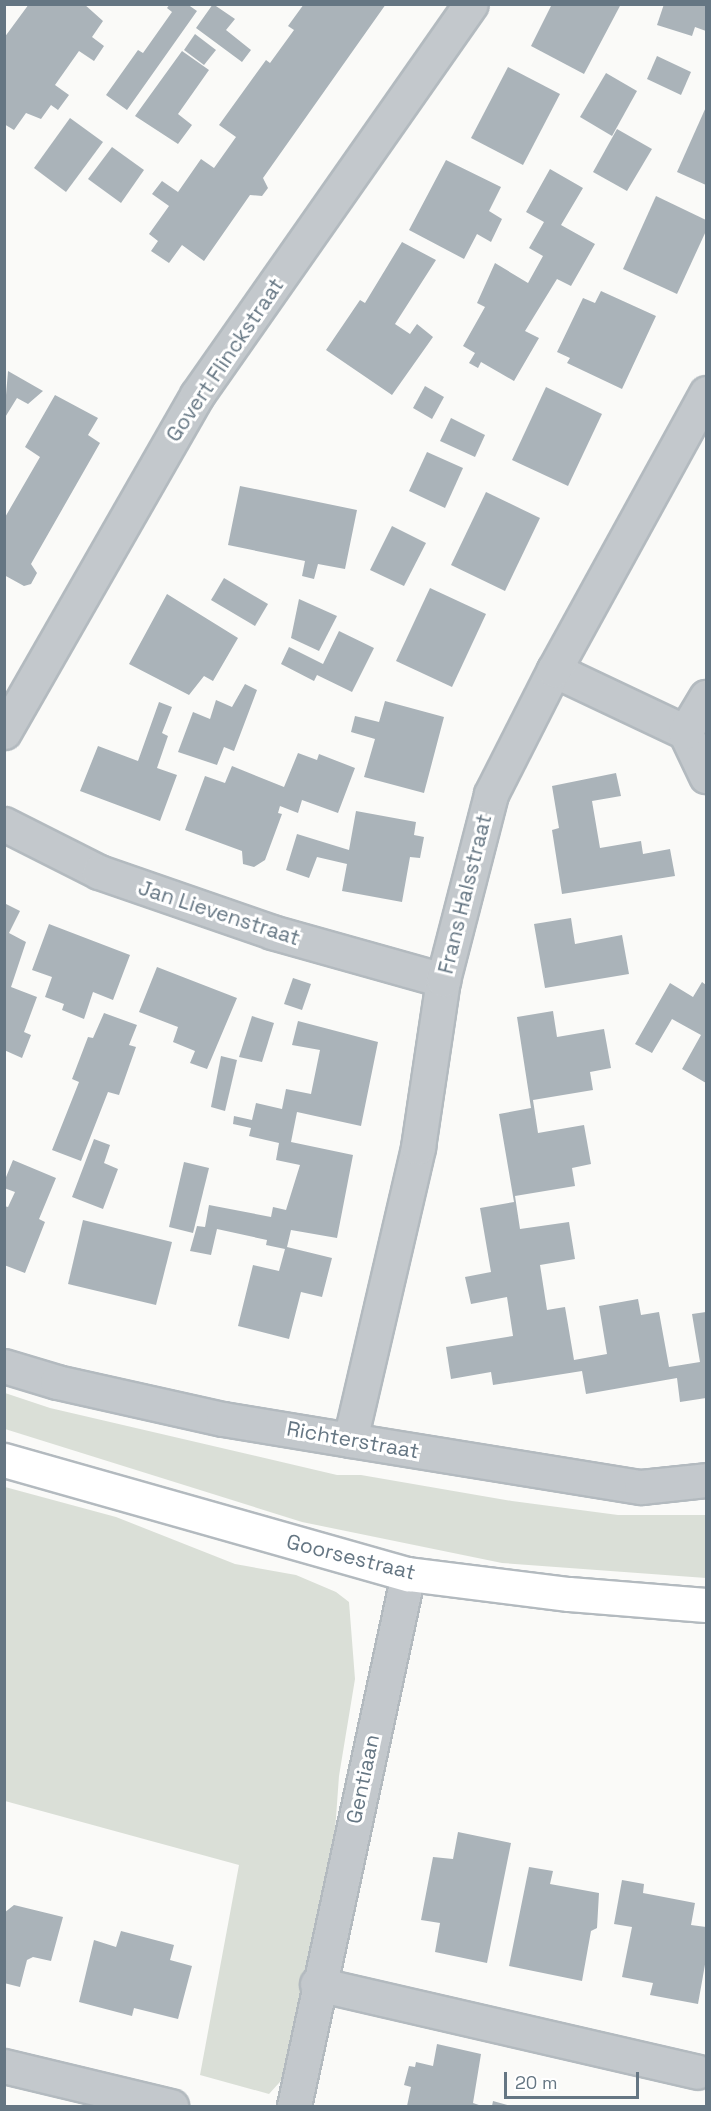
<!DOCTYPE html>
<style>
body{margin:0}
#map{position:relative;width:711px;height:2111px;overflow:hidden;background:#fafaf8;font-family:"Space Grotesk",sans-serif}
div>[style]{position:absolute}
.green>*{inset:0;background:#dadfd7}
.building>*{inset:0;background:#aab3b9}
.roads{filter:drop-shadow(2px 0 #b3babf) drop-shadow(-2px 0 #b3babf) drop-shadow(0 2px #b3babf) drop-shadow(0 -2px #b3babf)}
.street>*{height:33px;margin:-16.5px;padding:0 16.5px;transform-origin:16.5px;border-radius:16.5px;background:#c3c8cc}
.secondary>*{height:33px;margin:-16.5px;padding:0 16.5px;transform-origin:16.5px;border-radius:16.5px;background:#fff}
span{translate:-50% -50%;white-space:nowrap;text-align:center;line-height:1.15;-webkit-text-stroke:6px #fff;paint-order:stroke}
.street-label{font-size:21px;color:#657683}
.frame{position:absolute;inset:0;border:6px solid #657683;pointer-events:none}
.scale{position:absolute;left:504px;top:2072px;width:135px;height:27px;box-sizing:border-box;border:3px solid #657683;border-top:0;padding-left:8px;font-size:18px;line-height:21px;white-space:nowrap;color:#657683;-webkit-text-stroke:4px #fff;paint-order:stroke}
</style>
<div id="map">
<div class="green">
<div style="clip-path:polygon(5px 1393px,50px 1408px,337px 1475px,361px 1475px,512px 1501px,618px 1515px,706px 1515px,706px 1578px,502px 1563px,302px 1522px,5px 1429px)"></div>
<div style="clip-path:polygon(5px 1487px,116px 1517px,235px 1564px,296px 1575px,336px 1592px,349px 1602px,355px 1679px,339px 1776px,333px 1859px,288px 2073px,269px 2094px,200px 2075px,239px 1865px,5px 1801px)"></div>
</div>
<div class="building">
<div style="clip-path:polygon(29px 4px,84px 4px,103px 21px,92px 37px,104px 46px,94px 61px,79px 51px,55px 85px,69px 95px,58px 110px,51px 105px,41px 119px,26px 113px,14px 130px,4px 124px,4px 38px)"></div>
<div style="clip-path:polygon(170px 4px,187px 4px,197px 11px,127px 110px,106px 95px,138px 50px,143px 53px,172px 12px,167px 8px)"></div>
<div style="clip-path:polygon(213px 4px,235px 19px,226px 30px,251px 50px,242px 62px,196px 28px)"></div>
<div style="clip-path:polygon(304px 4px,386px 4px,263px 178px,268px 188px,262px 196px,250px 195px,204px 261px,182px 245px,169px 263px,151px 251px,158px 241px,149px 234px,169px 206px,152px 194px,162px 181px,178px 192px,201px 159px,214px 168px,236px 137px,219px 125px,266px 60px,270px 63px,294px 30px,288px 26px)"></div>
<div style="clip-path:polygon(552px 4px,621px 4px,584px 74px,531px 46px)"></div>
<div style="clip-path:polygon(664px 4px,706px 4px,706px 31px,695px 27px,692px 36px,657px 25px)"></div>
<div style="clip-path:polygon(195px 34px,216px 50px,204px 65px,184px 50px)"></div>
<div style="clip-path:polygon(182px 51px,209px 70px,178px 114px,192px 125px,178px 144px,135px 116px)"></div>
<div style="clip-path:polygon(657px 56px,691px 72px,681px 95px,647px 79px)"></div>
<div style="clip-path:polygon(508px 67px,560px 94px,523px 165px,471px 138px)"></div>
<div style="clip-path:polygon(606px 73px,637px 91px,612px 136px,580px 117px)"></div>
<div style="clip-path:polygon(706px 107px,706px 185px,677px 172px)"></div>
<div style="clip-path:polygon(70px 118px,103px 142px,66px 192px,34px 168px)"></div>
<div style="clip-path:polygon(617px 129px,652px 149px,627px 191px,593px 172px)"></div>
<div style="clip-path:polygon(112px 147px,144px 170px,121px 203px,88px 179px)"></div>
<div style="clip-path:polygon(446px 160px,501px 187px,489px 211px,502px 219px,491px 242px,477px 234px,464px 259px,409px 230px)"></div>
<div style="clip-path:polygon(550px 169px,583px 188px,561px 225px,595px 244px,571px 286px,557px 279px,525px 331px,539px 338px,514px 381px,481px 362px,478px 368px,469px 363px,475px 353px,463px 346px,485px 307px,477px 303px,495px 263px,528px 283px,543px 256px,529px 248px,544px 222px,526px 212px)"></div>
<div style="clip-path:polygon(656px 196px,706px 220px,706px 231px,677px 294px,623px 269px)"></div>
<div style="clip-path:polygon(402px 242px,436px 260px,395px 324px,410px 334px,417px 324px,433px 337px,392px 395px,326px 350px,360px 300px,365px 303px)"></div>
<div style="clip-path:polygon(601px 291px,656px 316px,622px 389px,567px 363px,570px 358px,557px 352px,583px 298px,595px 303px)"></div>
<div style="clip-path:polygon(8px 371px,43px 391px,28px 404px,17px 398px,4px 419px)"></div>
<div style="clip-path:polygon(425px 386px,444px 397px,432px 419px,413px 408px)"></div>
<div style="clip-path:polygon(546px 387px,602px 414px,568px 486px,512px 460px)"></div>
<div style="clip-path:polygon(55px 395px,98px 418px,88px 435px,100px 443px,31px 564px,37px 573px,31px 584px,24px 586px,4px 575px,4px 519px,40px 457px,25px 447px)"></div>
<div style="clip-path:polygon(451px 418px,485px 435px,475px 457px,440px 441px)"></div>
<div style="clip-path:polygon(427px 452px,463px 468px,445px 508px,409px 491px)"></div>
<div style="clip-path:polygon(240px 486px,357px 510px,345px 569px,318px 564px,314px 579px,302px 576px,305px 561px,228px 545px)"></div>
<div style="clip-path:polygon(486px 492px,540px 518px,505px 591px,451px 565px)"></div>
<div style="clip-path:polygon(392px 526px,426px 543px,404px 586px,370px 570px)"></div>
<div style="clip-path:polygon(224px 578px,268px 604px,255px 626px,211px 600px)"></div>
<div style="clip-path:polygon(430px 588px,486px 614px,452px 687px,396px 661px)"></div>
<div style="clip-path:polygon(167px 594px,238px 638px,213px 681px,204px 676px,189px 695px,129px 664px)"></div>
<div style="clip-path:polygon(299px 599px,337px 616px,319px 651px,291px 638px)"></div>
<div style="clip-path:polygon(339px 631px,374px 648px,352px 692px,317px 675px,314px 681px,281px 664px,289px 647px,323px 664px)"></div>
<div style="clip-path:polygon(245px 684px,257px 690px,234px 751px,224px 747px,217px 765px,178px 752px,193px 712px,210px 719px,216px 700px,232px 707px)"></div>
<div style="clip-path:polygon(385px 701px,444px 717px,424px 793px,364px 777px,375px 739px,351px 732px,355px 716px,379px 722px)"></div>
<div style="clip-path:polygon(159px 702px,172px 707px,162px 733px,168px 736px,157px 768px,177px 775px,160px 821px,80px 791px,98px 746px,138px 761px)"></div>
<div style="clip-path:polygon(298px 753px,317px 760px,319px 754px,355px 768px,338px 813px,302px 800px,298px 813px,280px 806px,278px 813px,282px 814px,265px 860px,254px 867px,243px 864px,242px 851px,185px 830px,205px 776px,225px 783px,232px 766px,284px 787px)"></div>
<div style="clip-path:polygon(616px 773px,621px 796px,592px 801px,600px 848px,641px 841px,643px 854px,670px 849px,675px 876px,562px 894px,552px 830px,559px 828px,552px 786px)"></div>
<div style="clip-path:polygon(356px 811px,416px 822px,414px 835px,424px 837px,420px 858px,410px 857px,402px 902px,342px 891px,347px 864px,317px 857px,309px 878px,286px 870px,297px 834px,349px 850px)"></div>
<div style="clip-path:polygon(4px 903px,20px 911px,9px 933px,26px 942px,11px 987px,37px 997px,24px 1032px,31px 1035px,22px 1058px,4px 1050px)"></div>
<div style="clip-path:polygon(571px 918px,575px 944px,622px 935px,629px 974px,545px 988px,534px 924px)"></div>
<div style="clip-path:polygon(49px 924px,130px 955px,113px 1000px,93px 992px,84px 1019px,62px 1010px,64px 1004px,45px 997px,52px 977px,32px 970px)"></div>
<div style="clip-path:polygon(157px 967px,237px 998px,207px 1069px,190px 1063px,195px 1051px,173px 1042px,178px 1027px,139px 1012px)"></div>
<div style="clip-path:polygon(293px 978px,311px 984px,302px 1010px,284px 1004px)"></div>
<div style="clip-path:polygon(702px 982px,706px 985px,706px 1083px,682px 1069px,701px 1035px,672px 1019px,652px 1053px,635px 1044px,670px 983px,693px 997px)"></div>
<div style="clip-path:polygon(553px 1011px,557px 1037px,604px 1029px,611px 1068px,590px 1072px,593px 1090px,533px 1100px,538px 1133px,584px 1125px,591px 1164px,572px 1168px,575px 1186px,515px 1196px,520px 1229px,569px 1222px,575px 1259px,540px 1265px,547px 1310px,565px 1307px,574px 1360px,607px 1354px,599px 1306px,638px 1299px,641px 1315px,659px 1312px,669px 1367px,700px 1362px,692px 1314px,706px 1312px,706px 1398px,680px 1402px,677px 1378px,586px 1394px,582px 1371px,493px 1385px,491px 1372px,451px 1379px,446px 1347px,513px 1336px,507px 1297px,471px 1304px,465px 1277px,491px 1272px,480px 1208px,514px 1202px,499px 1114px,531px 1108px,517px 1017px)"></div>
<div style="clip-path:polygon(104px 1013px,137px 1025px,129px 1045px,136px 1047px,119px 1095px,108px 1092px,81px 1161px,52px 1150px,79px 1082px,72px 1079px,88px 1037px,93px 1038px)"></div>
<div style="clip-path:polygon(252px 1016px,274px 1023px,262px 1062px,239px 1057px)"></div>
<div style="clip-path:polygon(298px 1021px,378px 1042px,361px 1126px,297px 1112px,291px 1142px,353px 1155px,337px 1238px,291px 1230px,287px 1247px,332px 1258px,322px 1297px,301px 1292px,289px 1339px,238px 1326px,253px 1265px,279px 1271px,285px 1249px,266px 1245px,267px 1240px,217px 1229px,211px 1255px,190px 1251px,197px 1226px,205px 1227px,209px 1205px,271px 1217px,273px 1207px,286px 1210px,300px 1165px,276px 1160px,279px 1143px,249px 1136px,251px 1128px,233px 1124px,234px 1116px,252px 1120px,256px 1103px,282px 1109px,286px 1089px,311px 1094px,320px 1050px,292px 1045px)"></div>
<div style="clip-path:polygon(221px 1056px,237px 1060px,225px 1111px,211px 1107px)"></div>
<div style="clip-path:polygon(94px 1139px,110px 1145px,104px 1163px,118px 1169px,103px 1209px,72px 1197px)"></div>
<div style="clip-path:polygon(13px 1160px,56px 1178px,39px 1219px,45px 1222px,25px 1273px,4px 1265px,4px 1206px,8px 1207px,15px 1192px,4px 1188px,4px 1182px)"></div>
<div style="clip-path:polygon(184px 1162px,209px 1168px,193px 1233px,169px 1227px)"></div>
<div style="clip-path:polygon(83px 1220px,172px 1242px,156px 1305px,68px 1284px)"></div>
<div style="clip-path:polygon(458px 1832px,511px 1843px,487px 1963px,435px 1952px,440px 1923px,421px 1920px,433px 1857px,453px 1859px)"></div>
<div style="clip-path:polygon(529px 1867px,553px 1871px,550px 1884px,599px 1893px,597px 1928px,591px 1931px,582px 1981px,509px 1966px)"></div>
<div style="clip-path:polygon(622px 1880px,644px 1884px,643px 1893px,695px 1903px,691px 1925px,706px 1927px,706px 1959px,698px 2004px,650px 1995px,653px 1983px,622px 1977px,632px 1927px,614px 1924px)"></div>
<div style="clip-path:polygon(14px 1905px,63px 1917px,51px 1961px,33px 1957px,27px 1960px,20px 1987px,4px 1983px,4px 1913px)"></div>
<div style="clip-path:polygon(121px 1931px,174px 1945px,170px 1960px,192px 1966px,178px 2019px,134px 2008px,132px 2016px,79px 2002px,94px 1940px,116px 1947px)"></div>
<div style="clip-path:polygon(437px 2044px,481px 2054px,473px 2103px,482px 2106px,407px 2106px,411px 2087px,404px 2085px,409px 2066px,415px 2067px,416px 2062px,433px 2066px)"></div>
<div style="clip-path:polygon(493px 2101px,511px 2106px,492px 2106px)"></div>
</div>
<div class="roads">
<div class="street">
<div style="left:554px;top:670px;width:145px;rotate:25.3deg"></div>
<div style="left:685px;top:732px;width:49px;rotate:64.5deg"></div>
<div style="left:4px;top:732px;width:388px;rotate:-60.2deg"></div>
<div style="left:197px;top:395px;width:477px;rotate:-55deg"></div>
<div style="left:685px;top:732px;width:41px;rotate:-59deg"></div>
<div style="left:4px;top:824px;width:106px;rotate:26.8deg"></div>
<div style="left:99px;top:872px;width:183px;rotate:19.1deg"></div>
<div style="left:272px;top:932px;width:178px;rotate:15.7deg"></div>
<div style="left:4px;top:1366px;width:55px;rotate:16.8deg"></div>
<div style="left:57px;top:1382px;width:170px;rotate:12.6deg"></div>
<div style="left:223px;top:1419px;width:129px;rotate:9.4deg"></div>
<div style="left:350px;top:1440px;width:295px;rotate:9.2deg"></div>
<div style="left:641px;top:1487px;width:65px;rotate:-6.1deg"></div>
<div style="left:350px;top:1440px;width:301px;rotate:-76.9deg"></div>
<div style="left:418px;top:1147px;width:169px;rotate:-81.5deg"></div>
<div style="left:443px;top:980px;width:192px;rotate:-75.5deg"></div>
<div style="left:491px;top:794px;width:139px;rotate:-63.1deg"></div>
<div style="left:554px;top:670px;width:316px;rotate:-61.2deg"></div>
<div style="left:317px;top:1984px;width:390px;rotate:13deg"></div>
<div style="left:4px;top:2066px;width:172px;rotate:13.5deg"></div>
<div style="left:294px;top:2106px;width:544px;rotate:-77.91deg"></div>
</div>
<div class="secondary">
<div style="left:4px;top:1460px;width:420px;rotate:15.8deg"></div>
<div style="left:408px;top:1574px;width:162px;rotate:7.1deg"></div>
<div style="left:569px;top:1594px;width:137px;rotate:4.6deg"></div>
</div>
</div>
<div class="street-label">
<span style="left:225px;top:360px;rotate:-56deg">Govert Flinckstraat</span>
<span style="left:465px;top:894px;rotate:-76deg">Frans Halsstraat</span>
<span style="left:219px;top:913px;rotate:18deg">Jan Lievenstraat</span>
<span style="left:353px;top:1440px;rotate:10deg">Richterstraat</span>
<span style="left:351px;top:1557px;rotate:14deg">Goorsestraat</span>
<span style="left:363px;top:1779px;rotate:-78deg">Gentiaan</span>
</div>
<div class="frame"></div>
<div class="scale">20 m</div>
</div>
